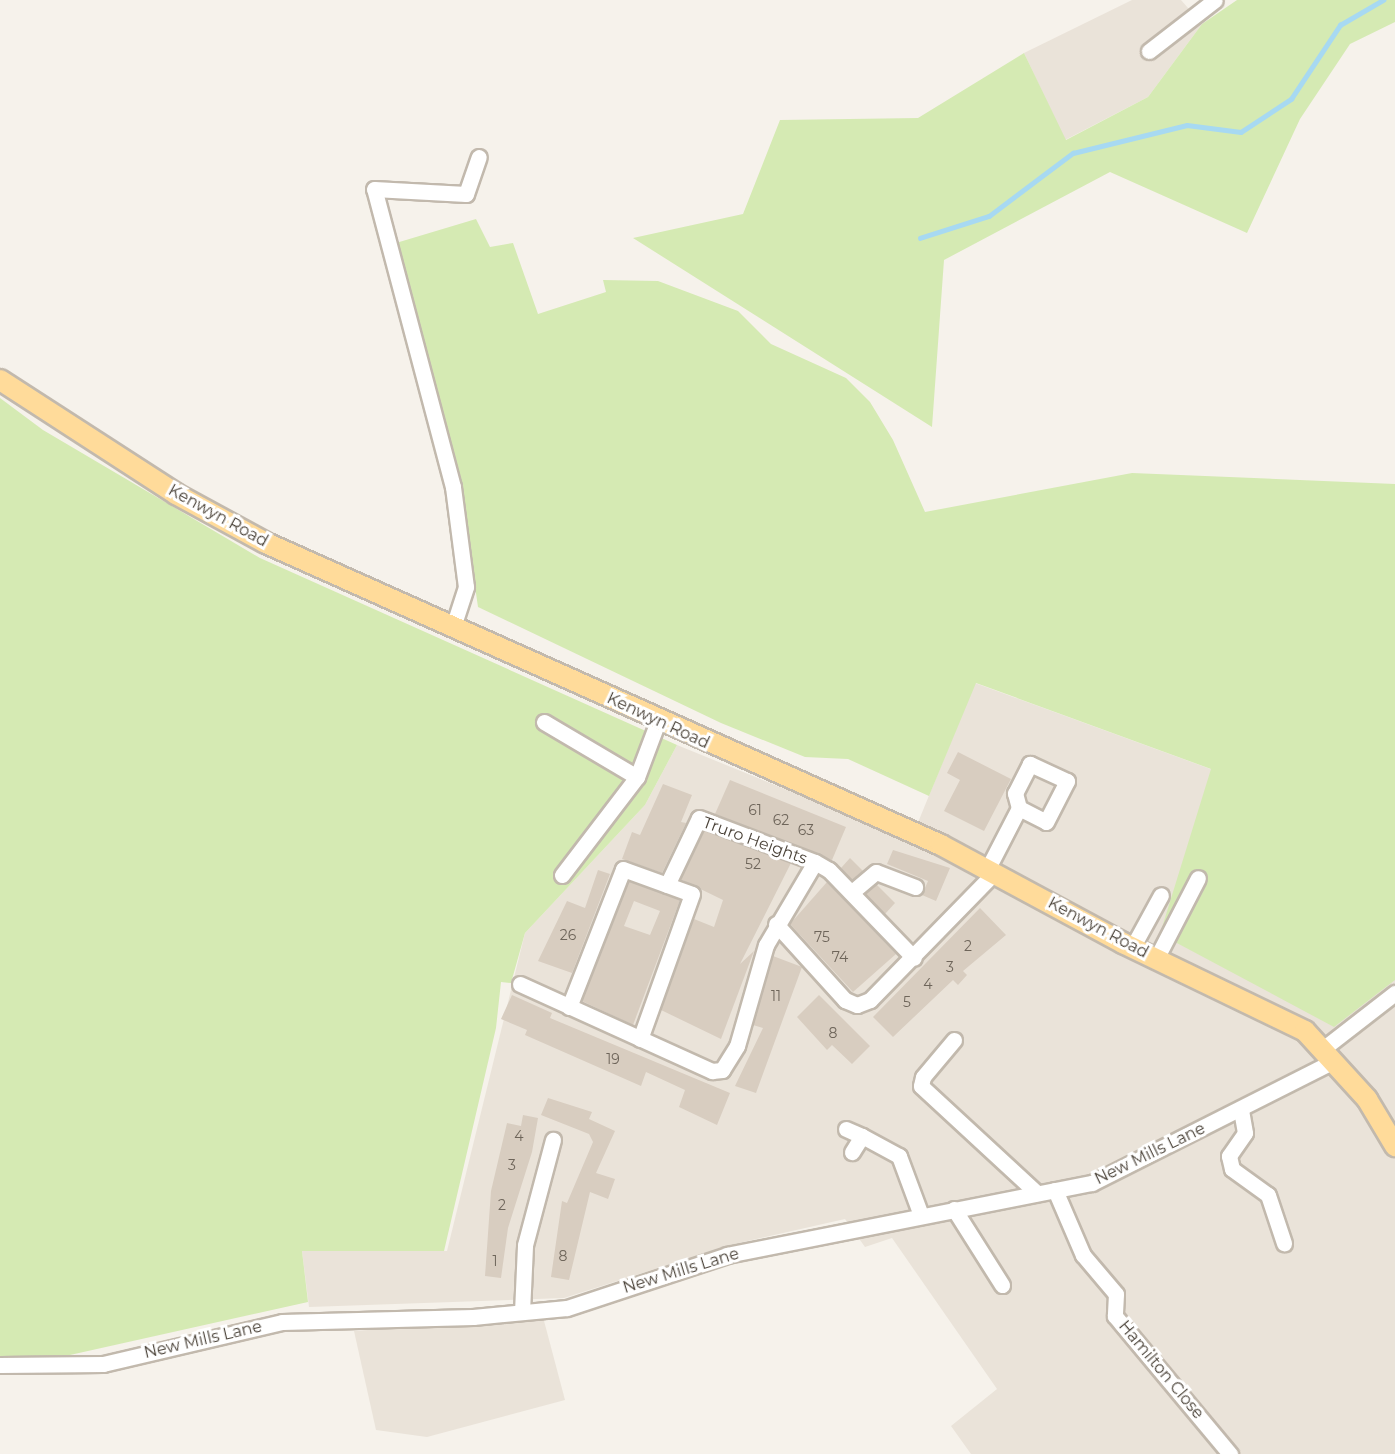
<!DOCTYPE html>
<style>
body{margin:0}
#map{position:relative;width:1395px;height:1454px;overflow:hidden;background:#f6f2eb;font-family:Montserrat,sans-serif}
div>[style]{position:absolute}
.residential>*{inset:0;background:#eae3d9}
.green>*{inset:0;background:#d5eab3}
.stream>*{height:4.5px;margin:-2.25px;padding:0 2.25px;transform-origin:2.25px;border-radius:2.25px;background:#a7d9f2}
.building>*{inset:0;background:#d8cdc0}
.roads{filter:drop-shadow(2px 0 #c2b9ad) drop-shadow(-2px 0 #c2b9ad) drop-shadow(0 2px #c2b9ad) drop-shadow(0 -2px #c2b9ad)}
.minor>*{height:15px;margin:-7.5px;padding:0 7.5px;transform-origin:7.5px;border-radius:7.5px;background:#fff}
.major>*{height:20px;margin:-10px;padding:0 10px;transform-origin:10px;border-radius:10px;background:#ffdb9a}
span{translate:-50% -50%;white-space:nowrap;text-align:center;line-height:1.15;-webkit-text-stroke:6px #fff;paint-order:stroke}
.number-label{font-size:14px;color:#6e655a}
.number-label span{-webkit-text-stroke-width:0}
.street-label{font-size:16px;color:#4a4238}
</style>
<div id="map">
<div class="residential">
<div style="clip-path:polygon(1132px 0,1181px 0,1202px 24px,1148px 97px,1065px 140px,1024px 53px)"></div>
<div style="clip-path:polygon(975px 683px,1216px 771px,1395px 940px,1395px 1454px,971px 1454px,951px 1426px,997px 1389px,892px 1238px,865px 1247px,845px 1219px,730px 1245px,564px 1298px,309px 1307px,302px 1251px,447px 1251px,525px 933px,645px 805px,677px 745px,905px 838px,919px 820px)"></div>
<div style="clip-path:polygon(543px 1317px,565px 1400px,427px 1437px,376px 1430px,354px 1331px)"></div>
</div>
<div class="green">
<div style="clip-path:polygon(1237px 0,1395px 0,1395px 22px,1350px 44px,1300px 119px,1247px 233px,1110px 172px,944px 260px,932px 427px,633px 238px,743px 214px,780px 120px,918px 118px,1024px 53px,1066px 140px,1148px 97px,1202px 24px)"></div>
<div style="clip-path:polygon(476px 219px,490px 247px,513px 243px,538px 314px,606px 292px,603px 280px,658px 281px,738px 311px,771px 344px,846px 378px,870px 402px,893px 440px,925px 512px,1132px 473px,1395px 484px,1395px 980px,1334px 1027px,1160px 934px,1211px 769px,976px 683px,929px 796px,848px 759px,805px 757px,721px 723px,478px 607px,458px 468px,396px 243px)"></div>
<div style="clip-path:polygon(0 398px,43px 430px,260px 558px,677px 745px,645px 805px,525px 933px,511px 983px,501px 982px,496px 1028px,444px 1251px,302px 1251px,308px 1302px,61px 1357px,0 1359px)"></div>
</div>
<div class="stream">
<div style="left:920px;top:238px;width:72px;rotate:-17.7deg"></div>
<div style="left:989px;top:216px;width:105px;rotate:-36.9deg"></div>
<div style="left:1073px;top:153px;width:117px;rotate:-13.8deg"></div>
<div style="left:1187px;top:125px;width:54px;rotate:7.4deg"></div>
<div style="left:1241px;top:132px;width:60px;rotate:-33.4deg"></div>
<div style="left:1291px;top:99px;width:89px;rotate:-56.5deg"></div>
<div style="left:1340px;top:25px;width:50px;rotate:-30.2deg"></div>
</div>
<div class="building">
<div style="clip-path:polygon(958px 752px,1011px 779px,984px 831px,944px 811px,960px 780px,947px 773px)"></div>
<div style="clip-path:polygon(730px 780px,846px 827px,832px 860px,715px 814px)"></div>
<div style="clip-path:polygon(663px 784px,692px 795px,681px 822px,686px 823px,662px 873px,622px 859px,632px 832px,640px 835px)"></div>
<div style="clip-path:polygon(704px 830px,791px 863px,740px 964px,754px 951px,721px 1039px,661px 1010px,694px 919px,714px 927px,723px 900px,680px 879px)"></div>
<div style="clip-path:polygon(893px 850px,950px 868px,936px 901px,922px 895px,928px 881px,887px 864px)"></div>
<div style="clip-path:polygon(850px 858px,863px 871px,852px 880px,841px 868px)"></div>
<div style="clip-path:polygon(598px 870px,610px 874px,572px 973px,538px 961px,567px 901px,585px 908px)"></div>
<div style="clip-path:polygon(evenodd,629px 881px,680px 900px,633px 1025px,582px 1001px,629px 881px,634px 901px,660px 911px,650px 935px,624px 926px,634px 901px)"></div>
<div style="clip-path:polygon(827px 882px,896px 954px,853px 992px,790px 924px)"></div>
<div style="clip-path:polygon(876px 884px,895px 903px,885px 914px,865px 894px)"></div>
<div style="clip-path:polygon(980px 908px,1006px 935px,963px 971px,967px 975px,958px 985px,953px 980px,893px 1037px,873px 1017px)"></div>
<div style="clip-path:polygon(773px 956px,802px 967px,756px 1093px,735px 1086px,763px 1028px,753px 1025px)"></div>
<div style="clip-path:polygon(512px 995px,552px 1013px,550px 1018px,730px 1093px,717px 1125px,679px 1107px,685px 1090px,646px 1072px,641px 1086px,525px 1035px,527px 1030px,501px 1019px)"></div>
<div style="clip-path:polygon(819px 995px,870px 1046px,852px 1064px,832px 1045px,827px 1050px,797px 1017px)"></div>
<div style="clip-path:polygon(548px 1098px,592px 1112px,589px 1119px,615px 1131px,596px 1173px,615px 1179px,608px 1199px,590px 1192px,569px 1280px,551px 1277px,562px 1201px,567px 1203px,593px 1142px,589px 1134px,541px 1115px)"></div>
<div style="clip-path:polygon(523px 1115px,538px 1118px,532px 1152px,508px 1228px,501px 1278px,485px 1276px,491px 1191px,507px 1123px,521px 1126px)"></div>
</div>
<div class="roads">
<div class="minor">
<div style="left:1149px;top:51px;width:83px;rotate:-37.7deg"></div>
<div style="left:454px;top:624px;width:39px;rotate:-72deg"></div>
<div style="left:466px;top:587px;width:101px;rotate:-97.4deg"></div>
<div style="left:453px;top:487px;width:308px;rotate:-104.8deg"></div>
<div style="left:374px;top:189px;width:92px;rotate:3.1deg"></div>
<div style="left:466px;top:194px;width:39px;rotate:-71deg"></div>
<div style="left:544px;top:722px;width:108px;rotate:30.6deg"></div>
<div style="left:988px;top:868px;width:68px;rotate:-62.7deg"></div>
<div style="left:1019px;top:808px;width:30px;rotate:27deg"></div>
<div style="left:1046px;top:822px;width:46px;rotate:-62.9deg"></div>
<div style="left:1067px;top:781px;width:41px;rotate:-155.3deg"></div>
<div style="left:1030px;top:764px;width:33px;rotate:117deg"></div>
<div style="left:1015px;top:793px;width:16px;rotate:75deg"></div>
<div style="left:562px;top:875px;width:123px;rotate:-52.6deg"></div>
<div style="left:637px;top:777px;width:60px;rotate:-69.4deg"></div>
<div style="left:667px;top:885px;width:74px;rotate:-64.5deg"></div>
<div style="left:699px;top:818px;width:124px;rotate:20.8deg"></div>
<div style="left:852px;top:892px;width:31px;rotate:-40deg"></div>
<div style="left:876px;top:872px;width:42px;rotate:21deg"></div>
<div style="left:776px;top:924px;width:103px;rotate:47.8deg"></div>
<div style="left:845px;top:1000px;width:13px;rotate:23deg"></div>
<div style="left:857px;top:1005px;width:14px;rotate:-21deg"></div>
<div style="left:870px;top:1000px;width:179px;rotate:-45.7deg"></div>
<div style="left:1132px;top:948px;width:60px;rotate:-61.3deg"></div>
<div style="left:1156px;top:959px;width:91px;rotate:-62.6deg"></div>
<div style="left:520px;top:984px;width:211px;rotate:24.4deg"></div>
<div style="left:712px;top:1071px;width:10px;rotate:-6deg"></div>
<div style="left:722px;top:1070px;width:28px;rotate:-58deg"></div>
<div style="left:737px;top:1046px;width:105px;rotate:-74deg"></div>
<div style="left:766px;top:945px;width:96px;rotate:-59.4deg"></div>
<div style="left:815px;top:862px;width:16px;rotate:30deg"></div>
<div style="left:829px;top:870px;width:122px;rotate:46deg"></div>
<div style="left:569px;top:1007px;width:148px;rotate:-68.6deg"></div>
<div style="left:623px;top:869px;width:73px;rotate:19.9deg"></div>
<div style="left:692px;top:894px;width:154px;rotate:109.7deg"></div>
<div style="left:954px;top:1040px;width:48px;rotate:130deg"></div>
<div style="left:923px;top:1077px;width:9px;rotate:103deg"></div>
<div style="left:921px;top:1086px;width:158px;rotate:42.7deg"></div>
<div style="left:1324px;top:1048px;width:90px;rotate:-37.8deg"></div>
<div style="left:1241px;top:1110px;width:23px;rotate:80deg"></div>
<div style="left:1245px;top:1133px;width:28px;rotate:125deg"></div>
<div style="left:1229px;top:1156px;width:13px;rotate:77deg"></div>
<div style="left:1232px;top:1169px;width:44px;rotate:35.8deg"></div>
<div style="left:1268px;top:1195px;width:51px;rotate:71.6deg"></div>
<div style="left:846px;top:1129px;width:17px;rotate:24deg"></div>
<div style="left:862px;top:1136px;width:19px;rotate:122deg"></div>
<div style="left:862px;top:1136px;width:42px;rotate:28.4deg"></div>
<div style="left:899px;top:1156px;width:63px;rotate:69.6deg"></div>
<div style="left:1055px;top:1190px;width:71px;rotate:66.7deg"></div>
<div style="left:1083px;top:1255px;width:51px;rotate:49.8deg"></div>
<div style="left:1116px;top:1294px;width:22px;rotate:93deg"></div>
<div style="left:1115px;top:1316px;width:180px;rotate:50.2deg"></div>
<div style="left:954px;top:1209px;width:90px;rotate:57.7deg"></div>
<div style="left:522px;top:1312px;width:67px;rotate:-87.4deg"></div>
<div style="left:525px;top:1245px;width:109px;rotate:-75.1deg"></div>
<div style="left:0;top:1365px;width:103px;rotate:-0.6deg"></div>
<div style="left:103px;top:1364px;width:184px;rotate:-13.2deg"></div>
<div style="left:282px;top:1322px;width:191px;rotate:-1.5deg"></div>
<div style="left:473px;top:1317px;width:94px;rotate:-5.5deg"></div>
<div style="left:567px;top:1308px;width:169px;rotate:-18.3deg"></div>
<div style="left:727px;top:1255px;width:372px;rotate:-11.2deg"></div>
<div style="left:1092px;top:1183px;width:271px;rotate:-26.8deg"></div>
</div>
<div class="major">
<div style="left:0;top:380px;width:210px;rotate:32.9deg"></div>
<div style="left:176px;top:494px;width:102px;rotate:28.6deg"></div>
<div style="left:266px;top:543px;width:739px;rotate:24.1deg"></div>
<div style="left:941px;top:845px;width:207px;rotate:28.3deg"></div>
<div style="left:1123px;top:943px;width:202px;rotate:25.8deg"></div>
<div style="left:1305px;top:1031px;width:92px;rotate:47.6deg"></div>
<div style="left:1367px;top:1099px;width:55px;rotate:59.2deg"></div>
</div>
</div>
<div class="number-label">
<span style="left:755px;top:810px">61</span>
<span style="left:781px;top:820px">62</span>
<span style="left:806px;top:830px">63</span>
<span style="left:753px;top:864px">52</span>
<span style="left:568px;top:935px">26</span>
<span style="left:822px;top:937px">75</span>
<span style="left:968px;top:946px">2</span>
<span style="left:840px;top:957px">74</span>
<span style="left:950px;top:967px">3</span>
<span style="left:928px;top:984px">4</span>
<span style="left:776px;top:996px">11</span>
<span style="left:907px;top:1002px">5</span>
<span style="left:833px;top:1033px">8</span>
<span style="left:613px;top:1059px">19</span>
<span style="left:519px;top:1136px">4</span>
<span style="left:512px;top:1165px">3</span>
<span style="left:502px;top:1205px">2</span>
<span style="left:563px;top:1256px">8</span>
<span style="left:495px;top:1261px">1</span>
</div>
<div class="street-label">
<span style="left:218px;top:516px;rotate:29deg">Kenwyn Road</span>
<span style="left:658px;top:721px;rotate:25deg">Kenwyn Road</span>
<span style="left:755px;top:841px;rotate:20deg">Truro Heights</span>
<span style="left:1098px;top:928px;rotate:28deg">Kenwyn Road</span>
<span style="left:1150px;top:1154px;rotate:-26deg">New Mills Lane</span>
<span style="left:681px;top:1271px;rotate:-17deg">New Mills Lane</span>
<span style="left:203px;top:1340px;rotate:-13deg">New Mills Lane</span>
<span style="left:1161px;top:1370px;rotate:50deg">Hamilton Close</span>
</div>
</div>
